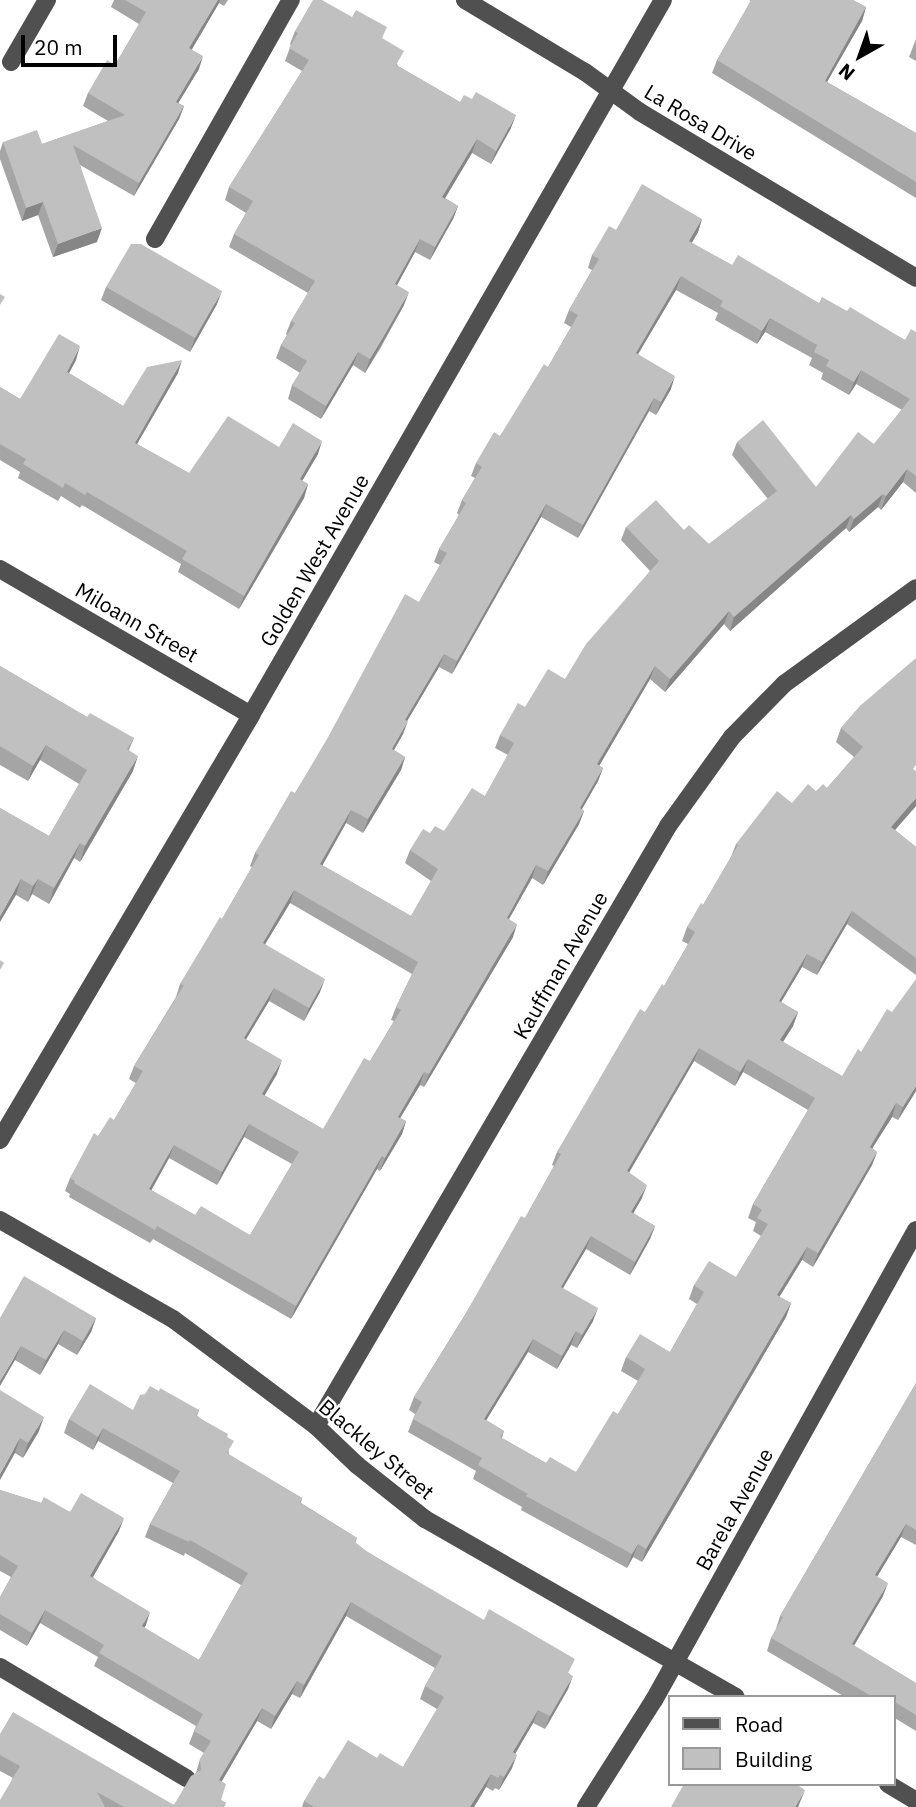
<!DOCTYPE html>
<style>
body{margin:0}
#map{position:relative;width:916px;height:1807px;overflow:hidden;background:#fff;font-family:"IBM Plex Sans",sans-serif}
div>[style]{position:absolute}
.minor>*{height:18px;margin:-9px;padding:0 9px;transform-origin:9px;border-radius:9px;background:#505050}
.wall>*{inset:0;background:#a5a5a5}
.shaded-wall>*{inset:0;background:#868686}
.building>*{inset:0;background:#c0c0c0}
span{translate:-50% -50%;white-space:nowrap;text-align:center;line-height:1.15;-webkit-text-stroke:5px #fff;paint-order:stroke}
.street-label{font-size:21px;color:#000}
.legend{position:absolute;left:668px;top:1695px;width:228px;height:91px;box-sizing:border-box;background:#fff;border:2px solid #999;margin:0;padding:9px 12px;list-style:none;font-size:21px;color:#000}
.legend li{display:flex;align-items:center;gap:14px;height:35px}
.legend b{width:35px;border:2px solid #999}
.north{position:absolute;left:825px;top:21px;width:70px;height:70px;-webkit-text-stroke:5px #fff;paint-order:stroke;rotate:220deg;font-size:19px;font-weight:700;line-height:28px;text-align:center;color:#000}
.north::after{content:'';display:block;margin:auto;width:24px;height:32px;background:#000;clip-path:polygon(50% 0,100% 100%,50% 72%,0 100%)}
.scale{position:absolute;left:21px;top:35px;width:96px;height:32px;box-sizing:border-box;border:4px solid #000;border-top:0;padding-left:9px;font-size:21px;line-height:24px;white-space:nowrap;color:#000;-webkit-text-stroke:5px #fff;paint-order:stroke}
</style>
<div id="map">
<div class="minor">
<div style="left:465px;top:0;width:140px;rotate:31deg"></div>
<div style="left:585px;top:72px;width:68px;rotate:36deg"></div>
<div style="left:640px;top:112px;width:322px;rotate:31deg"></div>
<div style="left:11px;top:62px;width:72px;rotate:-59.9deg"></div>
<div style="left:155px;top:239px;width:275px;rotate:-60.4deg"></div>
<div style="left:0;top:569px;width:290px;rotate:30.2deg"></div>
<div style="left:0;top:1140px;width:494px;rotate:-59.4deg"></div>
<div style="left:251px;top:715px;width:825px;rotate:-60.05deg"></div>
<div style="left:0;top:1220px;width:199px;rotate:29.8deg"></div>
<div style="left:173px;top:1319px;width:179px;rotate:36.8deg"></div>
<div style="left:316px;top:1426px;width:57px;rotate:43.6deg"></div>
<div style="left:357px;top:1465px;width:87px;rotate:38.5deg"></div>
<div style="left:425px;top:1519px;width:358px;rotate:29.8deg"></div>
<div style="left:316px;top:1426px;width:696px;rotate:-59.6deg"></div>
<div style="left:668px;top:826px;width:110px;rotate:-54.3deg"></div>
<div style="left:732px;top:737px;width:74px;rotate:-45.5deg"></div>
<div style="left:784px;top:684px;width:163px;rotate:-36deg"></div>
<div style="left:0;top:1667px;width:217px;rotate:30.8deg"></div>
<div style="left:888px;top:1784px;width:33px;rotate:31deg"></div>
<div style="left:586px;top:1807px;width:127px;rotate:-57.6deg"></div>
<div style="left:654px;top:1700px;width:538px;rotate:-60.86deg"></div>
</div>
<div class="wall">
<div style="clip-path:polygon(114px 0,228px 0,224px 6px,219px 3px,192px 49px,199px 69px,178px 103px,184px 106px,179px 119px,134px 196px,80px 165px,97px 242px,53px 257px,38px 215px,22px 221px,0 159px,0 151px,3px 142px,42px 144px,108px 121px,83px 106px,88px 93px,115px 65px,139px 24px,111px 7px)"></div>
<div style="clip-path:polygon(749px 0,853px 0,866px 7px,862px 21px,827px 82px,916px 133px,916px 198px,712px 73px,717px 60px,751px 1px)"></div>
<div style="clip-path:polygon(295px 31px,383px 39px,398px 66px,460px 102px,511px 128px,491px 164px,472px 153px,445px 198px,458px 206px,453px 219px,430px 260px,415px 252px,397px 285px,404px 305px,380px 349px,365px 373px,353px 365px,321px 419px,288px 399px,292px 385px,300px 373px,276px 358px,281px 345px,287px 335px,286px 334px,291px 321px,308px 293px,229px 247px,234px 234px,246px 213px,225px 200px,229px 187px,302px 71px,285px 61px,291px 45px,290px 44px)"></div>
<div style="clip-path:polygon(916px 39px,916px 61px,909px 57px)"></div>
<div style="clip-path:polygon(evenodd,702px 219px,698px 232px,691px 243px,732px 265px,819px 303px,847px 311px,905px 340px,916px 332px,916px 493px,903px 482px,881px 510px,878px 507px,849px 532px,846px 528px,730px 631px,724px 624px,665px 692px,650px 679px,599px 766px,603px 768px,598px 781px,582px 809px,584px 811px,579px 824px,543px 885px,532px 878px,509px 919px,513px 937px,424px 1087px,420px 1085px,400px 1118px,406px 1121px,402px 1134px,380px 1171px,377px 1169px,291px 1319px,153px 1239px,150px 1243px,69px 1197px,70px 1194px,65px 1191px,70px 1178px,98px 1136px,114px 1120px,136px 1083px,129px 1079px,134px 1066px,176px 997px,180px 984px,222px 919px,252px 867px,250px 866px,255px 853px,295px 793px,419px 602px,440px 565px,434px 562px,439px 549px,459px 515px,457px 513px,462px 500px,475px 478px,471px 476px,476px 463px,500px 436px,548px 367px,571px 327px,564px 323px,569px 310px,592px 270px,588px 268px,592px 255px,616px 230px,702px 219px,676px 290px,718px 313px,715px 320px,757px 344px,765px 332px,812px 358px,809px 365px,823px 373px,821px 379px,849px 395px,856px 384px,902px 410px,874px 444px,816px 487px,737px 442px,732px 455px,768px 499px,709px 544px,684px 530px,626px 527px,621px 540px,650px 571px,565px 679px,525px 707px,500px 735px,495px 748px,508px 755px,485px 796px,444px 831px,430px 833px,410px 850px,405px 863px,431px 881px,411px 916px,322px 865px,346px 823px,363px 833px,401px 770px,405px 757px,394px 750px,403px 734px,407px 721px,439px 667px,452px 674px,541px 517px,578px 538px,649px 411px,656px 415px,671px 389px,638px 354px,676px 290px,702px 219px,290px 903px,412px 974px,396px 1007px,391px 1020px,394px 1021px,370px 1061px,323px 1129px,264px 1095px,277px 1074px,246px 1039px,269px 1001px,304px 1021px,320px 992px,265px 944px,290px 903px,702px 219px,244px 1137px,292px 1164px,250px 1235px,195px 1215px,151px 1190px,169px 1158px,217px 1185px,244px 1137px)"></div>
<div style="clip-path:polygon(106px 287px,217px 304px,190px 352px,101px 300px)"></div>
<div style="clip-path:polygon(76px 360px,69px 373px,123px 406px,178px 373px,137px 444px,189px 473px,279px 447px,318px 454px,302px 481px,308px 484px,304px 498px,239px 609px,178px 572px,181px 564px,82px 505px,80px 508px,61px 496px,58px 501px,18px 478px,20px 472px,0 460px,0 387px,20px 399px)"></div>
<div style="clip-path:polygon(0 666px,87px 717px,134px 738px,129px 750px,133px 771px,80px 862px,74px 858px,49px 904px,32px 894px,28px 902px,16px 895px,0 808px,49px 836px,79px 784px,40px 760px,28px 781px,0 765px)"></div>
<div style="clip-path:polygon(evenodd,861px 705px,916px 806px,895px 830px,916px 847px,916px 975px,847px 924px,817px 975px,802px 967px,781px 1002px,798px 1012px,793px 1026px,783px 1042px,842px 1076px,916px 1091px,898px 1120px,892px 1117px,872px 1148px,877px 1152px,872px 1165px,813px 1267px,802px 1260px,779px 1297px,791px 1303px,786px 1317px,642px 1562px,633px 1557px,627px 1568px,521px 1510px,522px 1507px,473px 1479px,476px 1471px,408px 1432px,415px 1414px,409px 1410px,414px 1397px,525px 1218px,554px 1166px,552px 1165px,557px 1152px,645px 1012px,664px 986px,688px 944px,682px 941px,687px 927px,703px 905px,731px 857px,736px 844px,792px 803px,816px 791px,827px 788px,854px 757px,836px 742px,841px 728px,861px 705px,694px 1061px,735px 1086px,743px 1072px,808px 1110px,753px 1204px,748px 1218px,756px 1222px,753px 1231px,761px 1236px,736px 1277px,694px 1285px,689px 1299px,697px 1304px,670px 1352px,626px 1357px,621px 1371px,638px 1381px,618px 1414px,576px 1472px,546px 1463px,502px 1438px,504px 1431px,486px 1420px,528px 1352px,557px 1369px,571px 1345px,577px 1348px,593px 1321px,563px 1288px,586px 1249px,630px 1275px,650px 1239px,655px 1226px,633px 1213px,642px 1198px,629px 1173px,694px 1061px)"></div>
<div style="clip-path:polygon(0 1318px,96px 1318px,91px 1332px,77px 1355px,58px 1344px,40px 1375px,15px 1360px)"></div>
<div style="clip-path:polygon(916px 1383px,916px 1545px,901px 1537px,877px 1577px,883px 1596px,854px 1646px,916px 1683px,916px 1731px,893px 1717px,893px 1697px,845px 1697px,767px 1651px,771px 1638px,776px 1629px,780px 1616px)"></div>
<div style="clip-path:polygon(0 1390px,39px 1431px,23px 1458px,15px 1453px)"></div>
<div style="clip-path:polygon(159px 1391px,199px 1410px,197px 1416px,227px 1437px,229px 1455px,302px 1498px,301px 1503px,357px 1538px,355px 1543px,366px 1551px,570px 1674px,568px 1689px,545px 1729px,533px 1723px,515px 1754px,512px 1768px,499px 1790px,495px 1788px,493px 1791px,486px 1787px,474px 1807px,302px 1807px,304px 1801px,324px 1779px,377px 1758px,403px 1767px,437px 1709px,420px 1699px,425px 1686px,435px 1668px,346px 1616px,300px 1698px,292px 1694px,271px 1729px,257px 1721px,221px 1781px,221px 1800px,226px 1803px,224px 1807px,0 1807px,13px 1778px,0 1771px,0 1734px,174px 1805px,196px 1773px,200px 1759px,204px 1753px,189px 1744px,196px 1726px,94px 1666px,98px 1657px,40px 1623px,27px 1646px,0 1630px,0 1597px,11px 1577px,0 1571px,0 1490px,70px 1512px,119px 1531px,93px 1577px,146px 1625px,144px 1628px,199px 1660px,241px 1585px,185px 1553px,184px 1556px,145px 1537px,150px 1524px,173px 1483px,98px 1441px,93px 1450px,64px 1433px,69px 1419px,133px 1410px)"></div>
</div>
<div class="shaded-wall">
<div style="clip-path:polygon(218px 0,220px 0,219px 3px,185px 61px,189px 48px)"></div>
<div style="clip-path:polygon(866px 7px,862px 21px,820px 94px,825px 81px)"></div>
<div style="clip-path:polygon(203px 56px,199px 69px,171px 115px,176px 102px)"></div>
<div style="clip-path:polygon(184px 106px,179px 119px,134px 196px,139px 183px)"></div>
<div style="clip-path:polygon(516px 115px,511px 128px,491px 164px,496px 151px)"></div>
<div style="clip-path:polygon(477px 139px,472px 153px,438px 210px,442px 197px)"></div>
<div style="clip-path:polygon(43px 202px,38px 215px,22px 221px,26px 208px)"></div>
<div style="clip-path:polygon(458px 206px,453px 219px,430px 260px,435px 247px)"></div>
<div style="clip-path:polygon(702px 219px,698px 232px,685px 255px,689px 241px)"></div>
<div style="clip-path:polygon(102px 228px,97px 242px,53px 257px,58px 244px)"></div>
<div style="clip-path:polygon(420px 239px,415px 252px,390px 298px,395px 284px)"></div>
<div style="clip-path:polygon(681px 276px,676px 290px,631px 366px,636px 353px)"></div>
<div style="clip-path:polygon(222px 291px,217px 304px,190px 352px,195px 338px)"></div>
<div style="clip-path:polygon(409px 292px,404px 305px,365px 373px,370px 359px)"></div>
<div style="clip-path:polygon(770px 318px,765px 332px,757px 344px,762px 331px)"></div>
<div style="clip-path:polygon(80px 346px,76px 360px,62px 386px,67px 372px)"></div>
<div style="clip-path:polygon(358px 352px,353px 365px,321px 419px,326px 406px)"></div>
<div style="clip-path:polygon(182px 360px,178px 373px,130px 456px,135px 443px)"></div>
<div style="clip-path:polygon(861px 370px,856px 384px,849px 395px,854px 382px)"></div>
<div style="clip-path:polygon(675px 376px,671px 389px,656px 415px,661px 402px)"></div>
<div style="clip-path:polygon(654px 398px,649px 411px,578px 538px,583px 525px)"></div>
<div style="clip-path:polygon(322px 441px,318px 454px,295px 493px,300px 479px)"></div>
<div style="clip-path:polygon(907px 469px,903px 482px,881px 510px,886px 496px)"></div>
<div style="clip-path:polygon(308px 484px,304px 498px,239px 609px,244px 596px)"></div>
<div style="clip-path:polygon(883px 494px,878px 507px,849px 532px,854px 519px)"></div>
<div style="clip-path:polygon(546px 504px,541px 517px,452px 674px,457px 661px)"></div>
<div style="clip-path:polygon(851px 515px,846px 528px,730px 631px,734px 617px)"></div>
<div style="clip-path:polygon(729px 611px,724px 624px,665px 692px,670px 679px)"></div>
<div style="clip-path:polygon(444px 654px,439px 667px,400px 733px,405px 720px)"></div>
<div style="clip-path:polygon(655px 666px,650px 679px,592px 778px,597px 764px)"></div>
<div style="clip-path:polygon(408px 721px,403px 734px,387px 762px,392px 749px)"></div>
<div style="clip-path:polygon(46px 745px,40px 760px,28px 781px,33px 766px)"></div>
<div style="clip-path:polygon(138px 756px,133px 771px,80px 862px,85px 846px)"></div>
<div style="clip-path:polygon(405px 757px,401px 770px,363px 833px,368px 819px)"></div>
<div style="clip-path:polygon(603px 768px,598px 781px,575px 821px,580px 808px)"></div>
<div style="clip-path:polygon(916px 798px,916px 806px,886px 840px,891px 827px)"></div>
<div style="clip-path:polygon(351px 810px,346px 823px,316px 877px,320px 864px)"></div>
<div style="clip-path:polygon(584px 811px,579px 824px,543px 885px,548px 871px)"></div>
<div style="clip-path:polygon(80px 843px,74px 858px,49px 904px,54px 888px)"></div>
<div style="clip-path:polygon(536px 865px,532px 878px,502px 931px,507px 918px)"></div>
<div style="clip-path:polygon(21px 879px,16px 895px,0 922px,0 916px)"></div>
<div style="clip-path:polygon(38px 879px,32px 894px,28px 902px,33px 886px)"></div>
<div style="clip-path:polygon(294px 890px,290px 903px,258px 956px,263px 943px)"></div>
<div style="clip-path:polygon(852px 911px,847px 924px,817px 975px,822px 962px)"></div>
<div style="clip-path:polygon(517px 924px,513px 937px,424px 1087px,429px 1074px)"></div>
<div style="clip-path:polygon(807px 954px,802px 967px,774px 1014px,779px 1001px)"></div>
<div style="clip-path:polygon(325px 979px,320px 992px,304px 1021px,309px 1008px)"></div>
<div style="clip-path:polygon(274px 988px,269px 1001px,239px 1051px,244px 1038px)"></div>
<div style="clip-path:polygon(798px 1012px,793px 1026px,775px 1054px,780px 1040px)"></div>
<div style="clip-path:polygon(699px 1048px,694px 1061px,622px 1184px,627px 1171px)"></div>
<div style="clip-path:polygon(748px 1059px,743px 1072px,735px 1086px,740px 1072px)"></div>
<div style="clip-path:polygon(282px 1060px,277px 1074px,258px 1107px,262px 1094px)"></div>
<div style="clip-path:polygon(424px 1072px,420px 1085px,393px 1130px,398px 1117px)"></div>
<div style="clip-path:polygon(916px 1086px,916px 1091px,898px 1120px,903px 1107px)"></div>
<div style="clip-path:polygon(896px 1103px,892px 1117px,865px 1160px,870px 1147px)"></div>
<div style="clip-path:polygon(406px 1121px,402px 1134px,380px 1171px,385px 1158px)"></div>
<div style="clip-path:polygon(249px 1124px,244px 1137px,217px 1185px,222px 1172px)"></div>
<div style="clip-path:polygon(174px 1145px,169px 1158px,145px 1202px,149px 1189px)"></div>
<div style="clip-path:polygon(877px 1152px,872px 1165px,813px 1267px,818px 1253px)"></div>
<div style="clip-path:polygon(382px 1156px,377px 1169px,291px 1319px,296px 1306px)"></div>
<div style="clip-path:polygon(647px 1185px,642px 1198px,626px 1226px,631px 1212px)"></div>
<div style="clip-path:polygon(655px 1226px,650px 1239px,630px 1275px,635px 1262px)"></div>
<div style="clip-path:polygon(591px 1236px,586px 1249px,556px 1300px,561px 1287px)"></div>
<div style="clip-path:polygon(807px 1247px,802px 1260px,772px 1309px,777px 1295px)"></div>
<div style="clip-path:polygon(791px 1303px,786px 1317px,642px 1562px,646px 1549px)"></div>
<div style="clip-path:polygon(598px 1308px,593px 1321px,577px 1348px,582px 1335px)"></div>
<div style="clip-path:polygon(96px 1318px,91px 1332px,77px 1355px,83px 1341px)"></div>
<div style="clip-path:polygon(64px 1330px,58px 1344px,40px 1375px,46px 1360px)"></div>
<div style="clip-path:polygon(576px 1331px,571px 1345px,557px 1369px,562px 1356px)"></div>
<div style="clip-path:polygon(533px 1339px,528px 1352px,479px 1432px,484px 1419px)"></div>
<div style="clip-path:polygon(21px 1346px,15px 1360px,0 1386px,0 1381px)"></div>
<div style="clip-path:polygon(44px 1417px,39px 1431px,23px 1458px,28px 1443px)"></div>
<div style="clip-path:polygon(103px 1428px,98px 1441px,93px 1450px,98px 1437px)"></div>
<div style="clip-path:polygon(20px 1438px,15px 1453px,0 1480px,0 1474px)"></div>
<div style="clip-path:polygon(124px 1518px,119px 1531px,86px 1589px,90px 1576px)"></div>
<div style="clip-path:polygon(906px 1524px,901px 1537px,870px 1588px,875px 1575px)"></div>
<div style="clip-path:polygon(638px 1544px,633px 1557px,627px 1568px,632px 1554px)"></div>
<div style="clip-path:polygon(888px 1583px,883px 1596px,847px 1657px,852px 1644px)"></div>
<div style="clip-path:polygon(351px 1602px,346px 1616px,300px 1698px,304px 1685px)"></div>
<div style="clip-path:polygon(45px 1610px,40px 1623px,27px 1646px,32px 1633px)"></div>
<div style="clip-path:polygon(150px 1612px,146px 1625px,137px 1639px,142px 1626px)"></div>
<div style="clip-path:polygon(573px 1676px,568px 1689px,545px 1729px,550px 1716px)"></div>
<div style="clip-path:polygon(297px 1681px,292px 1694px,271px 1729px,275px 1716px)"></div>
<div style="clip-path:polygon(262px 1708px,257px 1721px,215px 1793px,219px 1780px)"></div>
<div style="clip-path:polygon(538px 1710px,533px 1723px,508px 1766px,513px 1752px)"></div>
<div style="clip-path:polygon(517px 1755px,512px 1768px,499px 1790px,504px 1777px)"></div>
<div style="clip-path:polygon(491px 1774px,486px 1787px,474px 1807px,470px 1807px)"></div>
<div style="clip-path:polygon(805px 1790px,798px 1807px,795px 1807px)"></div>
</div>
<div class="building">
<div style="clip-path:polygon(125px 0,218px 0,189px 48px,203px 56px,176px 102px,184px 106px,139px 183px,73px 145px,102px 228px,58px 244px,43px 202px,26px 208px,3px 142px,37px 130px,42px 144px,125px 115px,88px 93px,107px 60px,115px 65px,146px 12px)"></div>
<div style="clip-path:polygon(313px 0,322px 0,352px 17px,356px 10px,387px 27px,382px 38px,404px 51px,396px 65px,460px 102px,464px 95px,472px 99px,476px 92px,516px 115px,496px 151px,477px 139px,442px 197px,458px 206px,435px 247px,420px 239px,395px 284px,409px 292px,384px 336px,370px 359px,358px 352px,326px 406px,292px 385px,307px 361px,281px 345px,295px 323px,291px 321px,315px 281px,234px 234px,253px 201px,229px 187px,309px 60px,289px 48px,298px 33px,295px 31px)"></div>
<div style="clip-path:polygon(751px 0,853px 0,866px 7px,825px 81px,916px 133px,916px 182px,717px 60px)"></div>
<div style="clip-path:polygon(evenodd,642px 184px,702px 219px,689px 241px,732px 265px,738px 255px,819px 303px,822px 297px,847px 311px,850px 307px,905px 340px,911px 329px,916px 332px,916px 476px,907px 469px,886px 496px,883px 494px,854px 519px,851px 515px,734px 617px,729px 611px,670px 679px,655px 666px,597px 764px,603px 768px,580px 808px,584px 811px,548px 871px,536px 865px,507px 918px,517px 924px,429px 1074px,424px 1072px,398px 1117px,406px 1121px,385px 1158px,382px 1156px,296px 1306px,157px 1226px,155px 1230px,74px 1183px,75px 1181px,70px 1178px,94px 1133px,98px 1136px,110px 1117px,114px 1120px,143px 1071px,134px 1066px,184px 985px,180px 984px,220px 917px,222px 919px,259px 855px,255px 853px,291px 791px,295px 793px,327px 739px,405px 594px,419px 602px,447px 553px,439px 549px,466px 503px,462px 500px,482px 467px,476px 463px,494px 432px,500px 436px,544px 364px,548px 367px,578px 315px,569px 310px,599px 259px,592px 255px,609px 226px,616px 230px,642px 184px,681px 276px,723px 301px,720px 306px,762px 331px,770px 318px,817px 345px,814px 352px,829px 360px,826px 366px,854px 382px,861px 370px,910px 399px,874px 444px,858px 432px,816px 487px,763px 420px,737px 442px,777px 491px,709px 544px,689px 525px,684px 530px,656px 500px,626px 527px,659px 561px,586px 644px,565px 679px,548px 669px,525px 707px,518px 703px,500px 735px,514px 743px,485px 796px,472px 788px,444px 831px,435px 826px,430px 833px,423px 829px,410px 850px,438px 869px,411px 916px,320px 864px,351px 810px,368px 819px,405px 757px,392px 749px,408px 721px,405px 720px,444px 654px,457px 661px,546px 504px,583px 525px,654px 398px,661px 402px,675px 376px,636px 353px,681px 276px,642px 184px,294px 890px,418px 962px,396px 1007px,401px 1010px,370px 1061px,364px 1058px,323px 1129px,262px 1094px,282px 1060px,244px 1038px,274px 988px,309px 1008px,325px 979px,263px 943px,294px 890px,642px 184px,249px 1124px,299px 1152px,250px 1235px,201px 1206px,195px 1215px,149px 1189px,174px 1145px,222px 1172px,249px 1124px)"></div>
<div style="clip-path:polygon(131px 244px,141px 244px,222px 291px,195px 338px,106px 287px)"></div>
<div style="clip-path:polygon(0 294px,5px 297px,0 305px)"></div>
<div style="clip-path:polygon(59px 334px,80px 346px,67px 372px,123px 406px,147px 367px,182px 360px,135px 443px,189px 473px,228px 416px,279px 447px,293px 423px,322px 441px,300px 479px,308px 484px,244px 596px,182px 559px,187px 551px,87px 492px,85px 495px,65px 483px,63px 488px,23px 464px,26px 459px,0 444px,0 387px,20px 399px)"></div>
<div style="clip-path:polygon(evenodd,916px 658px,916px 765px,913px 769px,916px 771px,916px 798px,891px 827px,916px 847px,916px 958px,852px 911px,822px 962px,807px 954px,779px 1001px,798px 1012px,780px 1040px,842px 1076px,858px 1049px,861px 1052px,887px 1009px,892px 1012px,916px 979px,916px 1086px,903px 1107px,896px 1103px,870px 1147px,877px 1152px,818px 1253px,807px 1247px,777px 1295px,791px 1303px,646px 1549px,638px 1544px,632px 1554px,526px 1496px,528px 1494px,478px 1465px,482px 1458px,413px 1419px,422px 1402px,414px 1397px,458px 1327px,521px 1216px,525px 1218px,561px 1154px,557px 1152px,640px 1009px,645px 1012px,662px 984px,664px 986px,695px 932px,687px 927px,701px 903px,703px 905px,738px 845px,736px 844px,777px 791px,792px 803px,808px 784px,816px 791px,823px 784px,827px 788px,863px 747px,841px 728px,861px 705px,916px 658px,699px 1048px,740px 1072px,748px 1059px,815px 1098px,753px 1204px,762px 1210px,757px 1218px,768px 1224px,736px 1277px,709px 1261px,694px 1285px,704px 1292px,670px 1352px,640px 1334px,626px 1357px,645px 1369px,618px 1414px,613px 1411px,576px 1472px,550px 1457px,546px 1463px,500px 1437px,504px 1431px,484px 1419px,533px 1339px,562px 1356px,576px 1331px,582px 1335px,598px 1308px,561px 1287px,591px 1236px,635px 1262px,655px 1226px,631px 1212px,647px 1185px,627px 1171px,699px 1048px)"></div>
<div style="clip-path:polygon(0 666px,87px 717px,90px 713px,134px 738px,127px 749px,138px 756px,85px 846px,80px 843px,54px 888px,38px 879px,33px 886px,21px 879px,0 916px,0 808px,49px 836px,87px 770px,46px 745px,33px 766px,0 746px)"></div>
<div style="clip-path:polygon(0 960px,4px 963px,0 970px)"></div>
<div style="clip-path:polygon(24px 1276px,96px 1318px,83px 1341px,64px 1330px,46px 1360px,21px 1346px,0 1381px,0 1318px)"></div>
<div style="clip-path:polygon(916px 1383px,916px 1530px,906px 1524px,875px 1575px,888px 1583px,852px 1644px,916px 1683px,916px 1715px,893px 1701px,893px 1697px,873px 1697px,771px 1638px,783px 1617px,780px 1616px)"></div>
<div style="clip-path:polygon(90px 1384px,133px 1410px,140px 1395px,145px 1394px,150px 1386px,159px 1391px,160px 1388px,199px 1410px,196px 1416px,228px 1434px,227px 1437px,234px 1441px,227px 1453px,302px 1498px,300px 1503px,357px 1538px,355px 1542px,366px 1551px,484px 1620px,489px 1609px,575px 1659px,568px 1673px,573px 1676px,550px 1716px,538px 1710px,513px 1752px,517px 1755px,504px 1777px,500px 1775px,498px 1778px,491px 1774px,470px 1807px,314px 1807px,304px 1801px,319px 1776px,324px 1779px,348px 1740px,377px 1758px,380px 1753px,403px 1767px,444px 1697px,425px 1686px,442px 1656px,351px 1602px,304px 1685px,297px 1681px,275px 1716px,262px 1708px,219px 1780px,226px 1784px,221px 1800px,226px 1803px,223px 1807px,124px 1807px,97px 1792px,105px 1807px,0 1807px,0 1800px,20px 1766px,0 1755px,0 1734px,13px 1712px,174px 1805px,191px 1776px,201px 1770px,200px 1759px,211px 1741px,194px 1731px,203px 1714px,99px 1653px,104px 1645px,45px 1610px,32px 1633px,0 1614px,0 1597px,18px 1566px,0 1555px,0 1490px,41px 1503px,44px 1497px,70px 1512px,81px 1493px,124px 1518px,90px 1576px,150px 1612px,142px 1626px,199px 1660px,248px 1573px,190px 1540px,189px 1542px,150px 1524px,180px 1471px,103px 1428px,98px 1437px,69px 1419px)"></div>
<div style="clip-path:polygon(0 1390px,44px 1417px,28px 1443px,20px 1438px,0 1474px)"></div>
<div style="clip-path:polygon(684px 1784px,796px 1784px,805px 1790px,795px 1807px,671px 1807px)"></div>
</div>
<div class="street-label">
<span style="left:701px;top:122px;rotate:31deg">La Rosa Drive</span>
<span style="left:314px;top:560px;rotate:-60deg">Golden West Avenue</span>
<span style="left:137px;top:622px;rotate:30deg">Miloann Street</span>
<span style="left:560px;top:965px;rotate:-60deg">Kauffman Avenue</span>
<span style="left:377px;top:1449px;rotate:40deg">Blackley Street</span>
<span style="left:734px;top:1509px;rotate:-61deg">Barela Avenue</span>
</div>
<ul class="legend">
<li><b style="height:9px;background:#505050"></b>Road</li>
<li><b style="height:19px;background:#c0c0c0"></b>Building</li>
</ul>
<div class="north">N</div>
<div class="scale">20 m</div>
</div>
